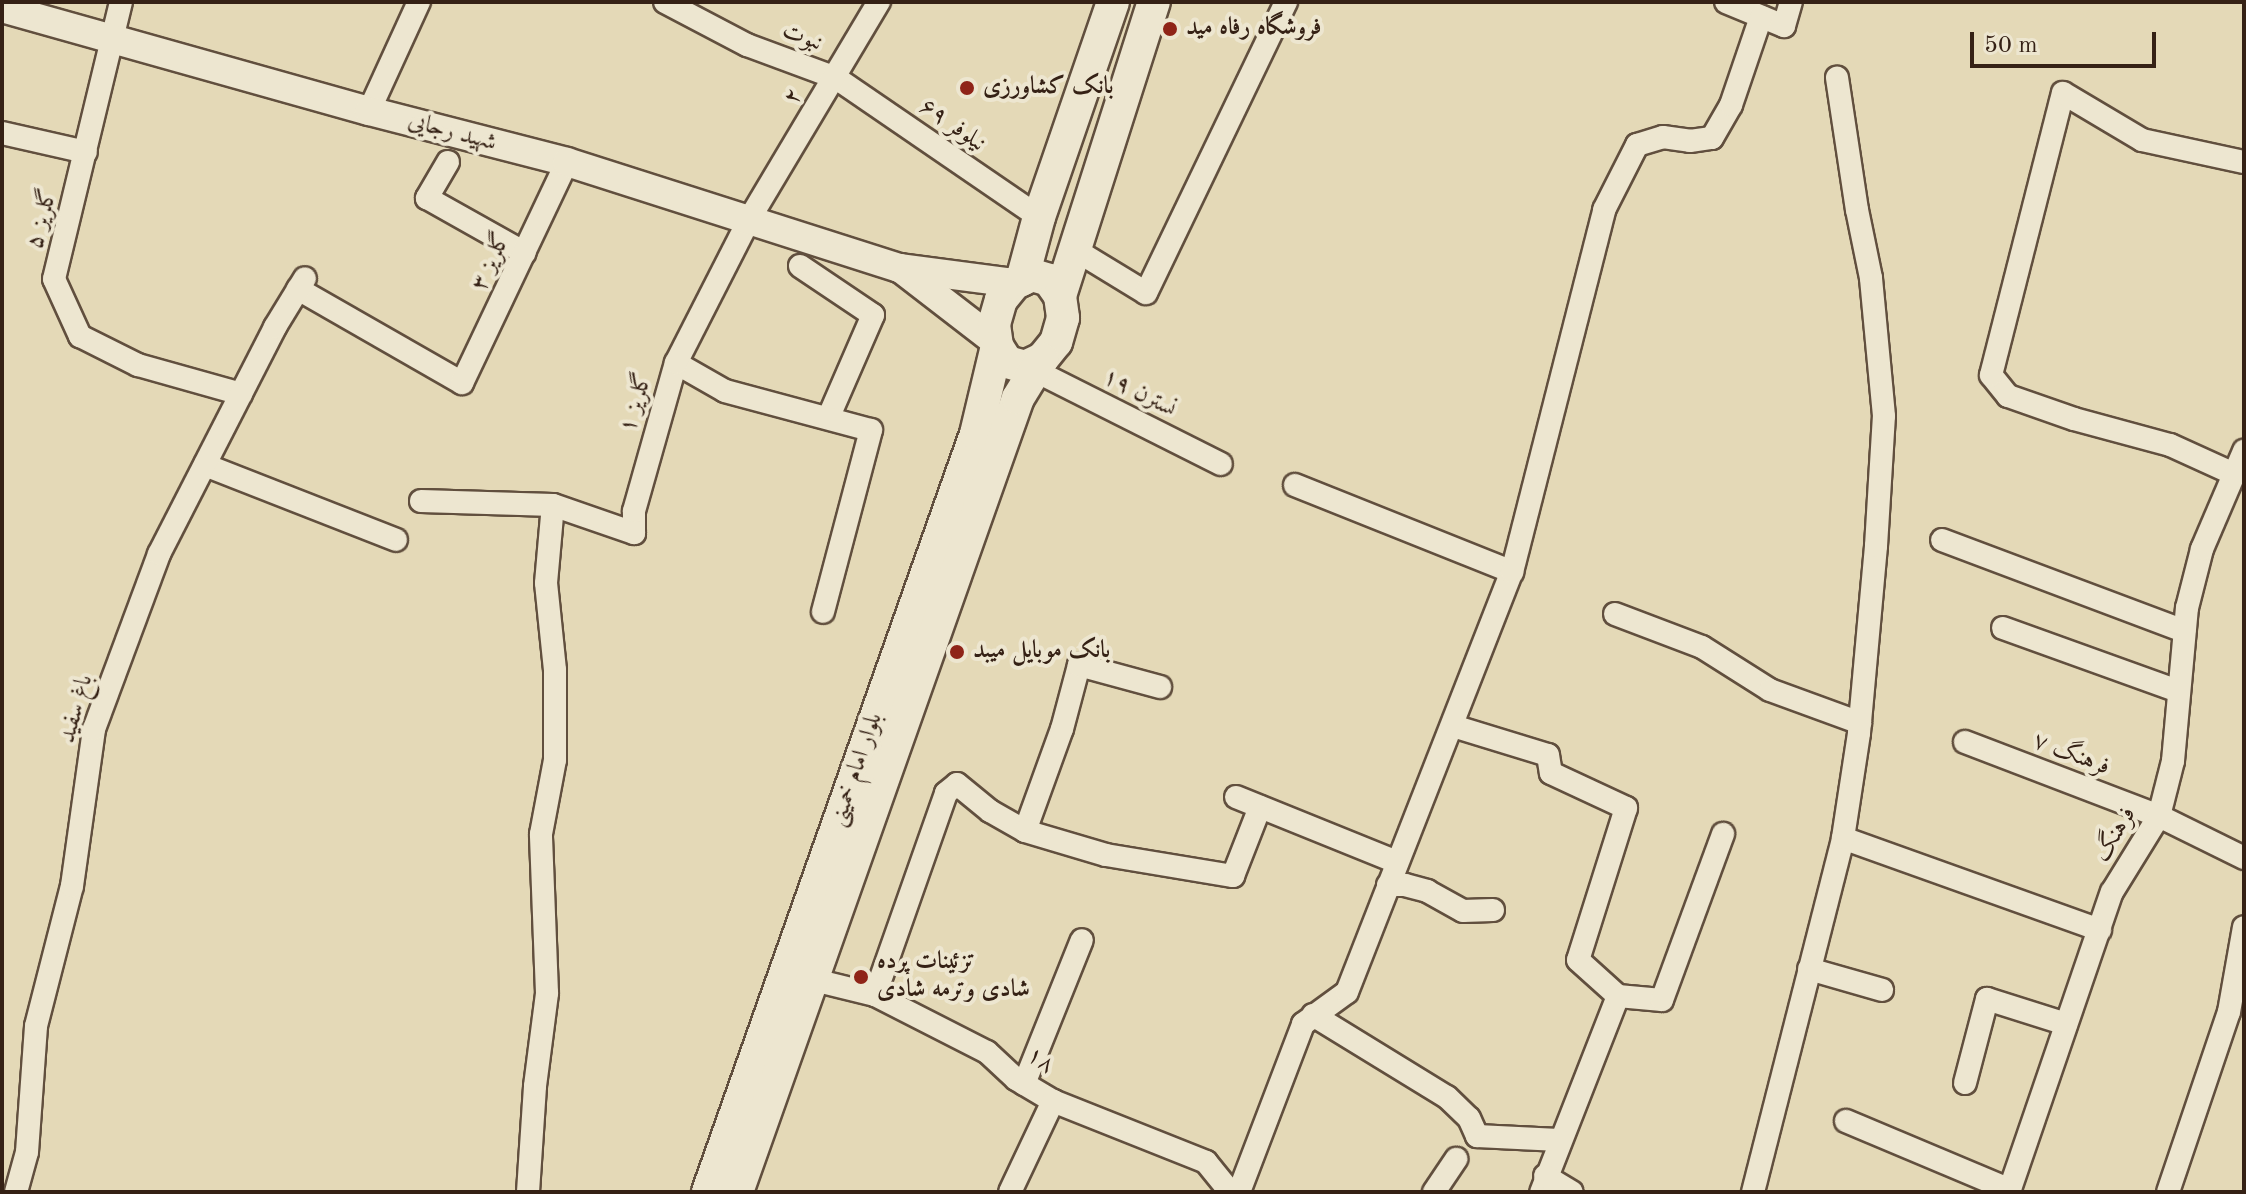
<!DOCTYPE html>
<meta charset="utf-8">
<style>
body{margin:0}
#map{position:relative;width:2246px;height:1194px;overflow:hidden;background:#e4d9b7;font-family:"Old Standard TT",Amiri,serif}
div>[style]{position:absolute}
.roads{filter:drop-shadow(2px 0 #614f3e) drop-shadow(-2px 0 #614f3e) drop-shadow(0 2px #614f3e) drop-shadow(0 -2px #614f3e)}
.minor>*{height:22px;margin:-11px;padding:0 11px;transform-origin:11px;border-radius:11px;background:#ede6d0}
.tertiary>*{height:28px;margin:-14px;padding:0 14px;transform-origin:14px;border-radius:14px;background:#ede6d0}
.secondary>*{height:32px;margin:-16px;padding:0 16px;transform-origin:16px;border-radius:16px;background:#ede6d0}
.dots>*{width:22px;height:22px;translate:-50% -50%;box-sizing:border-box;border:4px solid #ede6d0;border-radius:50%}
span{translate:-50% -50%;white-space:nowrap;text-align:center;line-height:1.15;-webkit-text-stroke:8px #ede6d0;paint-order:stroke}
.poi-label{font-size:24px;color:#352115;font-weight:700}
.left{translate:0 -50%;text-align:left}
.street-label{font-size:24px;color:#352115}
.frame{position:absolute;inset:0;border:4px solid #352115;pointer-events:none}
.scale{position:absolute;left:1970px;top:32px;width:186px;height:36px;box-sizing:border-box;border:4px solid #352115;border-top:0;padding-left:10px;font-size:24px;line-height:28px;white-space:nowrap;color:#352115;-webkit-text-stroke:6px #ede6d0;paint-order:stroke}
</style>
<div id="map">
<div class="roads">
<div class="minor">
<div style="left:121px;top:2px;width:285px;rotate:103.6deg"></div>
<div style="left:54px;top:279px;width:63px;rotate:65.5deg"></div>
<div style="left:80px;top:336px;width:65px;rotate:26.6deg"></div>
<div style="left:138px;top:365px;width:107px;rotate:15.7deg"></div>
<div style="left:665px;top:2px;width:93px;rotate:27.7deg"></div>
<div style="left:747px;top:45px;width:95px;rotate:20.3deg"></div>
<div style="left:836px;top:78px;width:246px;rotate:34.4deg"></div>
<div style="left:1726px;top:2px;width:63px;rotate:22.5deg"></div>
<div style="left:1784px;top:26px;width:25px;rotate:-74deg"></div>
<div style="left:369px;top:111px;width:120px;rotate:-65.4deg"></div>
<div style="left:2px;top:133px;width:86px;rotate:12.7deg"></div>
<div style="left:448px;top:162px;width:42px;rotate:120.3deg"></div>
<div style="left:427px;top:198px;width:112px;rotate:29.3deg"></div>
<div style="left:1074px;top:249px;width:84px;rotate:31.4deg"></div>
<div style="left:1146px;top:293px;width:323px;rotate:-64.3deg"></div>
<div style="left:800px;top:266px;width:88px;rotate:33.9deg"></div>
<div style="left:873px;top:315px;width:110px;rotate:113.5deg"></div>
<div style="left:298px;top:289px;width:189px;rotate:29.8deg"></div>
<div style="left:462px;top:383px;width:245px;rotate:-64.6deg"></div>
<div style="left:676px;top:363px;width:56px;rotate:29.7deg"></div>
<div style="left:725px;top:391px;width:151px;rotate:15deg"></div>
<div style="left:871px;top:430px;width:188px;rotate:104.8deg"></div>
<div style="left:1034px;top:370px;width:209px;rotate:26.7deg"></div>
<div style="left:205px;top:465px;width:205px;rotate:21.4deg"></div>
<div style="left:2234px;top:474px;width:70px;rotate:-155.6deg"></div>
<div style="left:2170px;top:445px;width:99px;rotate:-164.8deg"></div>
<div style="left:2074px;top:419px;width:70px;rotate:-160.8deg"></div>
<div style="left:2008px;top:396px;width:27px;rotate:-129deg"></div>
<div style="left:1991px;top:375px;width:291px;rotate:-75.7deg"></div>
<div style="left:2063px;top:93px;width:92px;rotate:30.7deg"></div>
<div style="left:2142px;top:140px;width:104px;rotate:12.2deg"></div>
<div style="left:1295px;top:485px;width:234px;rotate:21.8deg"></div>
<div style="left:421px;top:501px;width:132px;rotate:1.7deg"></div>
<div style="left:553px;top:505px;width:86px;rotate:19.1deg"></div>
<div style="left:634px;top:533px;width:22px;rotate:-90deg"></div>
<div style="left:634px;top:511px;width:154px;rotate:-74.2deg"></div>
<div style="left:676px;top:363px;width:163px;rotate:-63deg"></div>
<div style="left:750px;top:218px;width:252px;rotate:-59.2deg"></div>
<div style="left:1942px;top:540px;width:259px;rotate:20.6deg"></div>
<div style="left:1615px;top:614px;width:93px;rotate:20.8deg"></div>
<div style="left:1702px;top:647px;width:80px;rotate:32.3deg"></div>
<div style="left:1770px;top:690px;width:96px;rotate:20.1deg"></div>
<div style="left:2003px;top:628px;width:186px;rotate:19.8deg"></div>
<div style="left:1453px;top:726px;width:99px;rotate:17deg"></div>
<div style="left:1548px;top:755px;width:18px;rotate:81deg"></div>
<div style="left:1551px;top:773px;width:83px;rotate:25deg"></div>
<div style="left:1626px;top:808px;width:159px;rotate:107.5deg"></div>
<div style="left:1578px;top:960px;width:54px;rotate:42deg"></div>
<div style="left:1618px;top:996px;width:211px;rotate:111.4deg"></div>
<div style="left:1965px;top:742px;width:208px;rotate:20.9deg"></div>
<div style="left:2159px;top:816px;width:95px;rotate:26.3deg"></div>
<div style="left:1236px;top:797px;width:174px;rotate:22deg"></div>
<div style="left:1025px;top:831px;width:109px;rotate:-70.1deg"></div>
<div style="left:1062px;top:729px;width:66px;rotate:-75.1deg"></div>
<div style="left:1079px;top:665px;width:84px;rotate:15.2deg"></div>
<div style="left:1843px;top:838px;width:273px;rotate:19.7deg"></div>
<div style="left:1388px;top:885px;width:17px"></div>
<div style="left:1405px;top:885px;width:23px;rotate:15deg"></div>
<div style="left:1427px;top:891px;width:41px;rotate:29.1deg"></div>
<div style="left:1463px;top:911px;width:30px;rotate:-2deg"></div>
<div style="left:1809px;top:969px;width:76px;rotate:16deg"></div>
<div style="left:814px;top:980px;width:63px;rotate:13.8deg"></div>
<div style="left:875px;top:995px;width:126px;rotate:27deg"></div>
<div style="left:987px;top:1052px;width:40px;rotate:43deg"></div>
<div style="left:1016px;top:1079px;width:43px;rotate:30.7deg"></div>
<div style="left:1053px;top:1101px;width:165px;rotate:21.7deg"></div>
<div style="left:1206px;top:1162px;width:38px;rotate:51deg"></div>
<div style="left:875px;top:995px;width:214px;rotate:-70.6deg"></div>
<div style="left:946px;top:793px;width:14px;rotate:-39deg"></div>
<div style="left:957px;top:784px;width:43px;rotate:39.3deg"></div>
<div style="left:990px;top:811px;width:40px;rotate:29.7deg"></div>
<div style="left:1025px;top:831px;width:84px;rotate:16.5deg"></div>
<div style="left:1106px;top:855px;width:129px;rotate:9.4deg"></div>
<div style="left:1233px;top:876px;width:74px;rotate:-68.6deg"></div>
<div style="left:1618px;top:996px;width:44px;rotate:5.2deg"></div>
<div style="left:1662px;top:1000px;width:177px;rotate:-69.8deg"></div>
<div style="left:1313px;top:1015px;width:157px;rotate:31.5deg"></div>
<div style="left:1447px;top:1097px;width:30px;rotate:44deg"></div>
<div style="left:1469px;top:1118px;width:20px;rotate:66deg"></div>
<div style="left:1477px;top:1136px;width:82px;rotate:2.8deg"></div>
<div style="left:1965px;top:1083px;width:87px;rotate:-75.3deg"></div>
<div style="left:1987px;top:999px;width:83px;rotate:17.6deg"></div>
<div style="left:1024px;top:1084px;width:155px;rotate:-68.1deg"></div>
<div style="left:1846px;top:1121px;width:178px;rotate:22.8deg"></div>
<div style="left:1545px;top:1176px;width:31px;rotate:31deg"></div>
<div style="left:16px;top:1192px;width:41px;rotate:-74.6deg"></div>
<div style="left:27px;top:1152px;width:126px;rotate:-85.9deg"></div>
<div style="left:36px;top:1026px;width:145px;rotate:-75.6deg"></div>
<div style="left:72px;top:886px;width:159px;rotate:-82deg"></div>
<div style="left:94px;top:729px;width:187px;rotate:-69.6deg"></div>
<div style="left:159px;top:554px;width:255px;rotate:-62.9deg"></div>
<div style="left:275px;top:327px;width:57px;rotate:-58.5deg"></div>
<div style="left:528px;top:1192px;width:106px;rotate:-86.2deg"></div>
<div style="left:535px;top:1086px;width:94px;rotate:-82.6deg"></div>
<div style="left:547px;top:993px;width:159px;rotate:-92.2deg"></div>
<div style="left:541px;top:834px;width:75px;rotate:-79.3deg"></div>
<div style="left:555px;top:760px;width:90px;rotate:-90deg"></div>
<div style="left:555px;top:670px;width:87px;rotate:-95.9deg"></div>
<div style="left:546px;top:583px;width:78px;rotate:-84.9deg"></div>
<div style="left:1010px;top:1192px;width:101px;rotate:-64.7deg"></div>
<div style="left:1239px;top:1192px;width:180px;rotate:-69.1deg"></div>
<div style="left:1303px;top:1024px;width:54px;rotate:-36deg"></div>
<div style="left:1347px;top:992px;width:451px;rotate:-68.6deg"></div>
<div style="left:1512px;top:572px;width:374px;rotate:-75.7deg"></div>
<div style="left:1604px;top:210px;width:73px;rotate:-63.1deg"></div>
<div style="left:1637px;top:145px;width:27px;rotate:-17deg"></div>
<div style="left:1663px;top:137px;width:27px;rotate:8deg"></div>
<div style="left:1690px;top:141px;width:22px;rotate:-8deg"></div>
<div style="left:1712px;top:138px;width:38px;rotate:-60deg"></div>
<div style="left:1731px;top:105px;width:93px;rotate:-71.2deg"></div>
<div style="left:1434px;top:1192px;width:40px;rotate:-56deg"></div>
<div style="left:1753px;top:1192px;width:365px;rotate:-75.7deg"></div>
<div style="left:1843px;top:838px;width:106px;rotate:-81.3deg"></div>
<div style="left:1859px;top:733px;width:188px;rotate:-84.8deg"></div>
<div style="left:1876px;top:546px;width:130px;rotate:-86.5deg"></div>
<div style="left:1884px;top:416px;width:139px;rotate:-95.4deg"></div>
<div style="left:1871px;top:278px;width:69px;rotate:-101.6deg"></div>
<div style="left:1857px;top:210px;width:134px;rotate:-98.6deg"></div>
<div style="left:2009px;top:1192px;width:317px;rotate:-71.1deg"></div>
<div style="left:2112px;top:892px;width:89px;rotate:-58.3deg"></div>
<div style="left:2159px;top:816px;width:57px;rotate:-75.7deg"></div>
<div style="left:2173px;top:761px;width:154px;rotate:-84.8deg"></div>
<div style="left:2187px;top:608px;width:61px;rotate:-75.7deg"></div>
<div style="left:2202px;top:549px;width:107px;rotate:-66.8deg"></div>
<div style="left:2168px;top:1192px;width:190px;rotate:-71.3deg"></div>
<div style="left:2229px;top:1012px;width:86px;rotate:-80deg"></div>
</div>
<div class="tertiary">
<div style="left:2px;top:8px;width:381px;rotate:15.7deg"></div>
<div style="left:369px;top:111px;width:204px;rotate:14.4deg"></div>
<div style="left:567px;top:162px;width:349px;rotate:17.7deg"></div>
<div style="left:899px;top:268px;width:117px;rotate:7.4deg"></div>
<div style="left:900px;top:268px;width:121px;rotate:37.6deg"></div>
</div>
<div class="secondary">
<div style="left:1032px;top:275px;width:18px;rotate:16deg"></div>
<div style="left:1049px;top:280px;width:19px;rotate:55deg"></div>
<div style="left:1060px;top:296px;width:22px;rotate:82deg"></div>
<div style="left:1063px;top:318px;width:25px;rotate:106deg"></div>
<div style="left:1056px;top:342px;width:22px;rotate:129deg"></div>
<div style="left:1042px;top:359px;width:19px;rotate:155deg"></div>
<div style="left:1025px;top:367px;width:19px;rotate:-164deg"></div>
<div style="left:1007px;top:362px;width:19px;rotate:-122deg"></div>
<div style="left:997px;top:346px;width:22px;rotate:-98deg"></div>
<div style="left:994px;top:324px;width:25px;rotate:-74deg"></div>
<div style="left:1001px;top:300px;width:22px;rotate:-51deg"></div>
<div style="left:1015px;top:283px;width:19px;rotate:-25deg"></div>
<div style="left:1022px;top:280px;width:65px;rotate:-74.9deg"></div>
<div style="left:1039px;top:217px;width:227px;rotate:-71deg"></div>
<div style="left:1060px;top:296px;width:309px;rotate:-72.3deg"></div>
<div style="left:708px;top:1192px;width:804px;rotate:-70.53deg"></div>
<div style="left:976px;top:434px;width:90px;rotate:-76.6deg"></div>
<div style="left:737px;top:1192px;width:842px;rotate:-70.51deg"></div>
<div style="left:1018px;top:398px;width:46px;rotate:-58.4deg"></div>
</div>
</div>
<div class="dots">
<div style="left:1170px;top:29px;background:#8f2418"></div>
<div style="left:967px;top:88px;background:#8f2418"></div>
<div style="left:957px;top:652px;background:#8f2418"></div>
<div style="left:861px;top:977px;background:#8f2418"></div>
</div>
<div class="poi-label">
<span class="left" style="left:1186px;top:29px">فروشگاه رفاه مید</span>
<span class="left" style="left:983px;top:88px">بانک کشاورزی</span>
<span class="left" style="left:973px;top:652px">بانک موبایل میبد</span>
<span class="left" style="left:877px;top:977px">تزئینات پرده<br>شادی وترمه شادی</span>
</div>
<div class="street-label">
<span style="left:802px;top:38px;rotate:20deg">نبوت</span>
<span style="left:794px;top:97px;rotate:-58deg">۲</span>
<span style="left:952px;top:126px;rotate:35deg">نیلوفر ۶۹</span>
<span style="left:452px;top:133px;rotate:15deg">شهید رجایی</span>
<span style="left:43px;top:219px;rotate:-75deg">گلریز ۵</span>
<span style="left:492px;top:262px;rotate:-65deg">گلریز ۳</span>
<span style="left:1139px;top:394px;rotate:27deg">نسترن ۱۹</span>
<span style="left:637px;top:403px;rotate:-73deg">گلریز ۱</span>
<span style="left:77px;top:709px;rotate:-74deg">باغ سفید</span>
<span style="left:2071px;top:755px;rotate:21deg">فرهنگ ۷</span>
<span style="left:857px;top:770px;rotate:-71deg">بلوار امام خمینی</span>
<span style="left:2116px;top:835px;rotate:-59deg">فرهنگ</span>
<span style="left:1040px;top:1061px;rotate:35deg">۱۸</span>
</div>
<div class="frame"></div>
<div class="scale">50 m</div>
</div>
